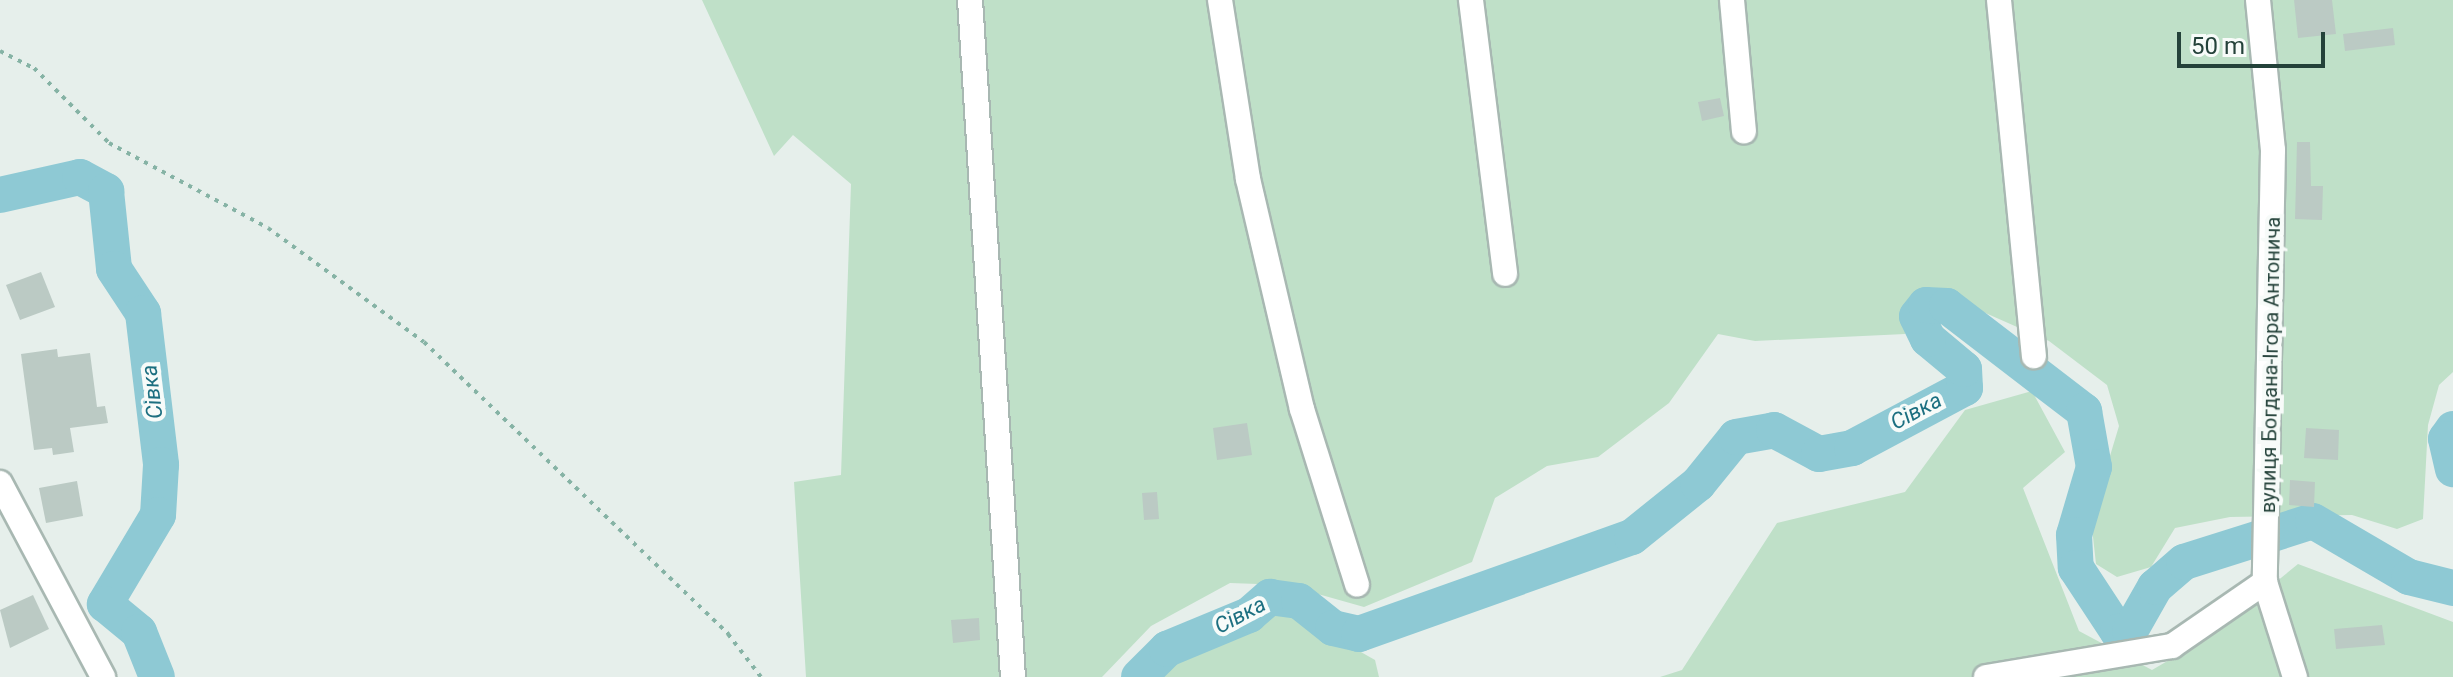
<!DOCTYPE html>
<meta charset="utf-8">
<style>
body{margin:0}
#map{position:relative;width:2453px;height:677px;overflow:hidden;background:#e6efeb;font-family:Roboto,sans-serif}
div>[style]{position:absolute}
.green>*{inset:0;background:#bfe0c8}
.river>*{height:36px;margin:-18px;padding:0 18px;transform-origin:18px;border-radius:18px;background:#8ec9d4}
.building>*{inset:0;background:#bbcac4}
.path>*{height:4px;margin-top:-2px;transform-origin:0;background:repeating-linear-gradient(90deg,#86b3a5 0 4px,transparent 0 10px)}
.roads{filter:drop-shadow(2px 0 #a8b8b2) drop-shadow(-2px 0 #a8b8b2) drop-shadow(0 2px #a8b8b2) drop-shadow(0 -2px #a8b8b2)}
.minor>*{height:24px;margin:-12px;padding:0 12px;transform-origin:12px;border-radius:12px;background:#fff}
span{translate:-50% -50%;white-space:nowrap;text-align:center;line-height:1.15;-webkit-text-stroke:8px #f7fbf9;paint-order:stroke}
.street-label{font-size:20px;color:#24423a}
.water-label{font-size:22px;color:#1c6f80;font-style:italic}
.scale{position:absolute;left:2177px;top:32px;width:148px;height:36px;box-sizing:border-box;border:4px solid #24423a;border-top:0;padding-left:10px;font-size:24px;line-height:28px;white-space:nowrap;color:#24423a;-webkit-text-stroke:6px #f7fbf9;paint-order:stroke}
</style>
<div id="map">
<div class="green">
<div style="clip-path:polygon(702px 0,2453px 0,2453px 372px,2439px 385px,2428px 425px,2423px 519px,2397px 529px,2352px 515px,2230px 517px,2175px 528px,2151px 567px,2117px 577px,2096px 564px,2091px 519px,2119px 426px,2107px 385px,2049px 341px,1938px 292px,1911px 299px,1905px 334px,1755px 341px,1718px 334px,1669px 403px,1598px 457px,1547px 466px,1495px 498px,1472px 562px,1364px 607px,1286px 585px,1230px 583px,1151px 626px,1102px 677px,806px 677px,794px 482px,841px 475px,851px 184px,793px 135px,774px 156px)"></div>
<div style="clip-path:polygon(2032px 391px,2065px 452px,2023px 488px,2079px 631px,2152px 670px,2207px 638px,2298px 564px,2453px 622px,2453px 677px,1660px 677px,1682px 670px,1777px 523px,1905px 492px,1965px 410px)"></div>
<div style="clip-path:polygon(1285px 609px,1375px 660px,1379px 677px,1161px 677px,1193px 647px)"></div>
</div>
<div class="river">
<div style="left:0;top:195px;width:82px;rotate:-12.7deg"></div>
<div style="left:80px;top:177px;width:30px;rotate:28deg"></div>
<div style="left:106px;top:191px;width:78px;rotate:84.1deg"></div>
<div style="left:114px;top:269px;width:53px;rotate:56.6deg"></div>
<div style="left:143px;top:313px;width:153px;rotate:83.2deg"></div>
<div style="left:161px;top:465px;width:50px;rotate:93.4deg"></div>
<div style="left:158px;top:515px;width:104px;rotate:120.8deg"></div>
<div style="left:105px;top:604px;width:44px;rotate:39.5deg"></div>
<div style="left:139px;top:632px;width:48px;rotate:68.2deg"></div>
<div style="left:2453px;top:429px;width:12px;rotate:125deg"></div>
<div style="left:2446px;top:439px;width:31px;rotate:77deg"></div>
<div style="left:1139px;top:677px;width:40px;rotate:-45deg"></div>
<div style="left:1167px;top:649px;width:89px;rotate:-22.5deg"></div>
<div style="left:1249px;top:615px;width:28px;rotate:-41deg"></div>
<div style="left:1270px;top:597px;width:29px;rotate:8deg"></div>
<div style="left:1299px;top:601px;width:43px;rotate:38.5deg"></div>
<div style="left:1333px;top:628px;width:27px;rotate:13deg"></div>
<div style="left:1359px;top:634px;width:290px;rotate:-19.6deg"></div>
<div style="left:1632px;top:537px;width:85px;rotate:-38.8deg"></div>
<div style="left:1698px;top:484px;width:60px;rotate:-51deg"></div>
<div style="left:1736px;top:437px;width:39px;rotate:-10deg"></div>
<div style="left:1774px;top:430px;width:51px;rotate:28.1deg"></div>
<div style="left:1819px;top:454px;width:34px;rotate:-10deg"></div>
<div style="left:1852px;top:448px;width:128px;rotate:-28deg"></div>
<div style="left:1965px;top:388px;width:19px;rotate:-93deg"></div>
<div style="left:1964px;top:369px;width:47px;rotate:-140.2deg"></div>
<div style="left:1928px;top:339px;width:25px;rotate:-116deg"></div>
<div style="left:1917px;top:316px;width:14px;rotate:-51deg"></div>
<div style="left:1926px;top:305px;width:21px;rotate:3deg"></div>
<div style="left:1947px;top:306px;width:173px;rotate:37.5deg"></div>
<div style="left:2084px;top:411px;width:57px;rotate:79.9deg"></div>
<div style="left:2094px;top:467px;width:71px;rotate:106.4deg"></div>
<div style="left:2074px;top:535px;width:33px;rotate:87deg"></div>
<div style="left:2076px;top:568px;width:77px;rotate:56.7deg"></div>
<div style="left:2118px;top:632px;width:12px;rotate:-5deg"></div>
<div style="left:2130px;top:631px;width:51px;rotate:-60.4deg"></div>
<div style="left:2155px;top:587px;width:38px;rotate:-41deg"></div>
<div style="left:2184px;top:562px;width:135px;rotate:-17.6deg"></div>
<div style="left:2313px;top:521px;width:111px;rotate:30.3deg"></div>
<div style="left:2409px;top:577px;width:45px;rotate:14deg"></div>
</div>
<div class="building">
<div style="clip-path:polygon(2294px 0,2332px 0,2336px 34px,2298px 38px)"></div>
<div style="clip-path:polygon(2393px 28px,2395px 45px,2345px 51px,2343px 34px)"></div>
<div style="clip-path:polygon(1720px 98px,1724px 116px,1702px 121px,1698px 102px)"></div>
<div style="clip-path:polygon(2297px 142px,2310px 142px,2311px 186px,2323px 186px,2322px 220px,2295px 219px)"></div>
<div style="clip-path:polygon(41px 272px,55px 307px,20px 320px,6px 285px)"></div>
<div style="clip-path:polygon(57px 349px,58px 357px,90px 353px,97px 407px,105px 406px,108px 423px,70px 428px,74px 452px,53px 455px,52px 448px,34px 450px,21px 354px)"></div>
<div style="clip-path:polygon(1247px 423px,1252px 455px,1217px 460px,1213px 428px)"></div>
<div style="clip-path:polygon(2306px 428px,2339px 430px,2338px 460px,2304px 458px)"></div>
<div style="clip-path:polygon(2290px 480px,2315px 482px,2314px 507px,2289px 505px)"></div>
<div style="clip-path:polygon(77px 481px,83px 516px,46px 523px,39px 488px)"></div>
<div style="clip-path:polygon(1157px 492px,1159px 519px,1144px 520px,1142px 493px)"></div>
<div style="clip-path:polygon(33px 595px,49px 629px,10px 648px,0 610px)"></div>
<div style="clip-path:polygon(979px 618px,980px 640px,953px 643px,951px 620px)"></div>
<div style="clip-path:polygon(2382px 625px,2385px 645px,2336px 649px,2334px 629px)"></div>
</div>
<div class="path">
<div style="left:0;top:51px;width:38px;rotate:27deg"></div>
<div style="left:34px;top:68px;width:106px;rotate:45deg"></div>
<div style="left:109px;top:143px;width:180px;rotate:28.1deg"></div>
<div style="left:268px;top:228px;width:193px;rotate:36.2deg"></div>
<div style="left:424px;top:342px;width:422px;rotate:43.8deg"></div>
<div style="left:728px;top:634px;width:54px;rotate:52.5deg"></div>
</div>
<div class="roads">
<div class="minor">
<div style="left:970px;top:0;width:678px;rotate:86.37deg"></div>
<div style="left:1220px;top:0;width:181px;rotate:81.1deg"></div>
<div style="left:1248px;top:179px;width:236px;rotate:76.8deg"></div>
<div style="left:1302px;top:409px;width:184px;rotate:72.6deg"></div>
<div style="left:1471px;top:0;width:276px;rotate:82.9deg"></div>
<div style="left:1732px;top:0;width:132px;rotate:84.8deg"></div>
<div style="left:1999px;top:0;width:358px;rotate:84.4deg"></div>
<div style="left:2258px;top:0;width:151px;rotate:84.3deg"></div>
<div style="left:2273px;top:150px;width:432px;rotate:91.1deg"></div>
<div style="left:2265px;top:582px;width:100px;rotate:72.5deg"></div>
<div style="left:0;top:483px;width:220px;rotate:62deg"></div>
<div style="left:1986px;top:677px;width:189px;rotate:-9.5deg"></div>
<div style="left:2172px;top:646px;width:113px;rotate:-34.5deg"></div>
</div>
</div>
<div class="street-label">
<span style="left:2271px;top:365px;rotate:-89deg">вулиця Богдана-Ігора Антонича</span>
</div>
<div class="water-label">
<span style="left:152px;top:392px;rotate:-97deg">Сівка</span>
<span style="left:1916px;top:411px;rotate:-28deg">Сівка</span>
<span style="left:1240px;top:615px;rotate:-28deg">Сівка</span>
</div>
<div class="scale">50 m</div>
</div>
